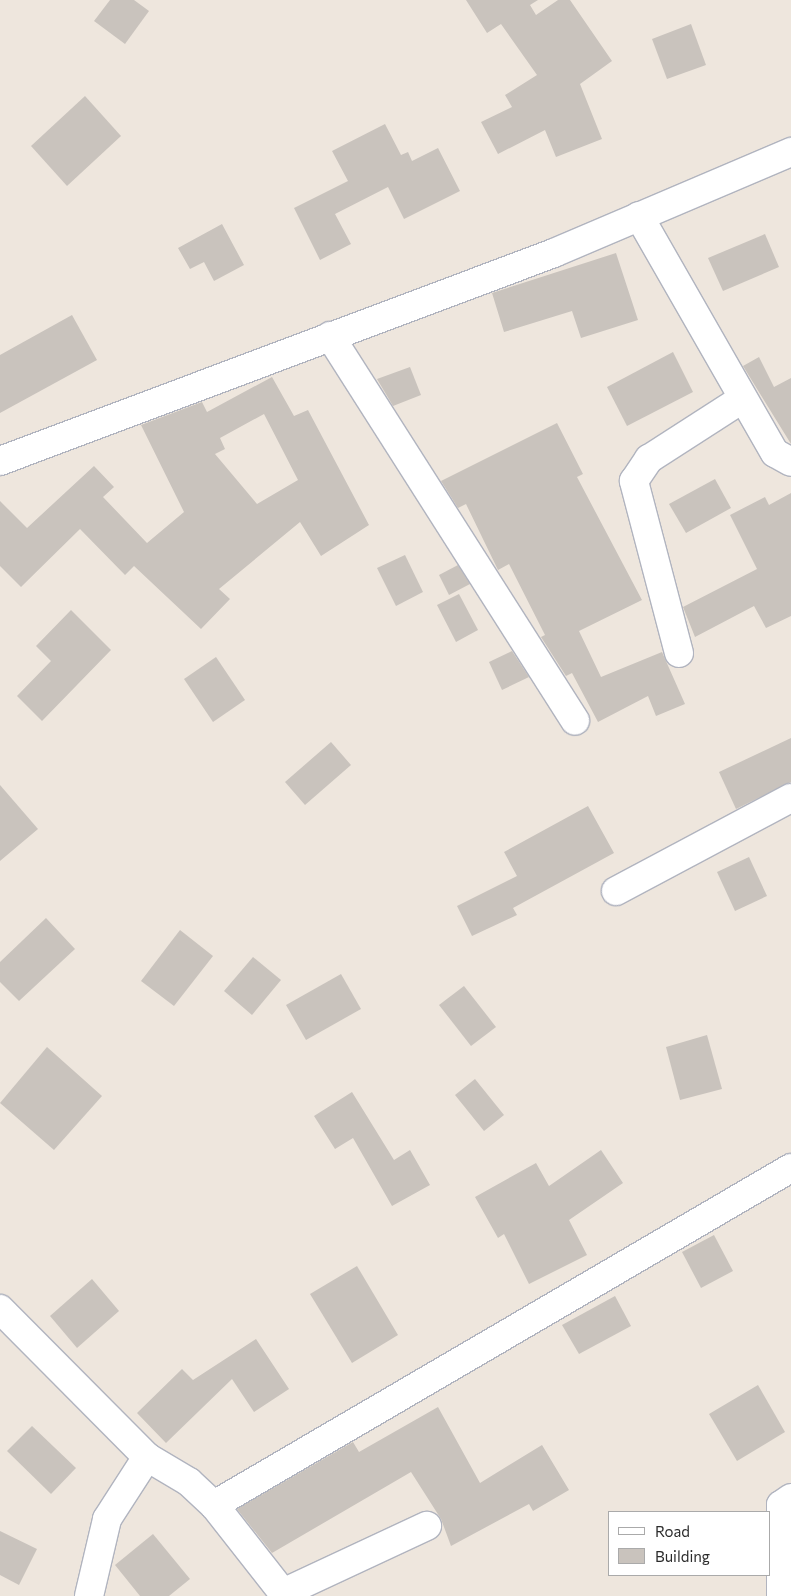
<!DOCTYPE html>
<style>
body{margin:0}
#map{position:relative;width:791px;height:1596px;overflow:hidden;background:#eee6dd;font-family:Commissioner,sans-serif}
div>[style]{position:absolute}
.building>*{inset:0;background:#c9c3bd}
.roads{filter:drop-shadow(1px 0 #b1b4bf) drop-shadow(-1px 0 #b1b4bf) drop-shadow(0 1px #b1b4bf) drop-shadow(0 -1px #b1b4bf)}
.minor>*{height:28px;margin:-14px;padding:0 14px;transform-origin:14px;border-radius:14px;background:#fff}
span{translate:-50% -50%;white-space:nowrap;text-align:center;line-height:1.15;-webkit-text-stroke:4px #fff;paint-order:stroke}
.legend{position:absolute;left:608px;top:1511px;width:162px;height:65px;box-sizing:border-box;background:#fff;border:1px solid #aaa;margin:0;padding:6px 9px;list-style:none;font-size:15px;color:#2b2b2b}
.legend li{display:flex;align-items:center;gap:10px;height:25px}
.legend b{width:25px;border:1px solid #aaa}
</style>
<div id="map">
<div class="building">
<div style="clip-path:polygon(110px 0,134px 0,149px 11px,125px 44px,94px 21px)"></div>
<div style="clip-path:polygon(466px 0,538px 0,530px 5px,536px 15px,558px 0,570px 0,612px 61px,580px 84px,602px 139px,556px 157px,545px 130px,498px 154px,481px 122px,512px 107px,505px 95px,537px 75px,501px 24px,487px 33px)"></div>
<div style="clip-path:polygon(691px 24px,706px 65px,667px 79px,652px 39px)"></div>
<div style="clip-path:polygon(85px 96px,121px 136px,67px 186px,31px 146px)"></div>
<div style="clip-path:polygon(385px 124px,401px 155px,408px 152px,412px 161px,438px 148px,460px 191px,404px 219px,388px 187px,335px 214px,351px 244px,320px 260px,294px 208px,348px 181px,332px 151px)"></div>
<div style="clip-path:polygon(222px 224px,244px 265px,214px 281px,204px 262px,190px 269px,178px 248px)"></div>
<div style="clip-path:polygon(765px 234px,779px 267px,723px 291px,708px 258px)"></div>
<div style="clip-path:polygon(616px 253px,638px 320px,581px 338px,572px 311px,504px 332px,492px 293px)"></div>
<div style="clip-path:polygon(72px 315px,97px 360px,0 413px,0 355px)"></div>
<div style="clip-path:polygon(673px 352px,693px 392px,627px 426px,607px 387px)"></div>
<div style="clip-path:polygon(759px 357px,774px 387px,791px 378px,791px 444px,743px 366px)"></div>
<div style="clip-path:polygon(410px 367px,421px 395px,393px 406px,377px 379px)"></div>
<div style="clip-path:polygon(evenodd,272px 377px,294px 416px,308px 410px,369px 525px,321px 556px,300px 522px,219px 589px,230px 599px,201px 629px,134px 566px,125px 575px,80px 529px,21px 587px,0 566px,0 501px,27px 528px,94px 466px,114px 487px,103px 497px,147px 543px,184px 512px,141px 425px,202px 402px,207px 412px,272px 377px,264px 414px,298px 480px,257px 504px,215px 454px,225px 449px,220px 438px,264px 414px)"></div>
<div style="clip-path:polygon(557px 423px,583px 474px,577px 477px,642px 600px,579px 631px,601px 677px,662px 652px,685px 704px,656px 716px,648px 696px,598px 722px,572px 673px,566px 676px,541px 637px,545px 635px,509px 564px,498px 570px,466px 504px,458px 508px,441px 481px)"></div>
<div style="clip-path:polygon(715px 479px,731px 508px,686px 533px,669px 504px)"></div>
<div style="clip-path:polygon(791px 493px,791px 616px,766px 628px,754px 606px,695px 637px,683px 607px,757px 569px,730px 515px,765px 497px,769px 505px)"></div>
<div style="clip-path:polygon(405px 555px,423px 592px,396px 606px,377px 568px)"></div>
<div style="clip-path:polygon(458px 565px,470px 584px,449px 595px,439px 575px)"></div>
<div style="clip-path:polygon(459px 594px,478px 630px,456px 642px,437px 605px)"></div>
<div style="clip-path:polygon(71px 610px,111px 650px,42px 721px,17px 696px,51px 661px,36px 646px)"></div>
<div style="clip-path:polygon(512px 651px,529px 677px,502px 690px,489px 662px)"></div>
<div style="clip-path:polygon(216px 657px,245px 700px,213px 722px,184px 679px)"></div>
<div style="clip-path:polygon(791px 738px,791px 782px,736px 809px,719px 772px)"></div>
<div style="clip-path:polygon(331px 742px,351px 765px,305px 805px,285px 782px)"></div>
<div style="clip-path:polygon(0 785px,38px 829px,0 861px)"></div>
<div style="clip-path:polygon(588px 806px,614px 853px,513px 908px,517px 915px,472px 936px,457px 906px,517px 876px,504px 852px)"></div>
<div style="clip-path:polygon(749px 857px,767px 896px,735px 911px,717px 872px)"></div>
<div style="clip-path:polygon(46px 918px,75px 949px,19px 1001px,0 982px,0 962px)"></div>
<div style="clip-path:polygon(180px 930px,213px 956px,174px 1006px,141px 981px)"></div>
<div style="clip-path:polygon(253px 957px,281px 980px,252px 1015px,224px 991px)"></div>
<div style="clip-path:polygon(341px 974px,361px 1009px,306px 1040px,286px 1005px)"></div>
<div style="clip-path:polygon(464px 986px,496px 1027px,471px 1046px,439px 1005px)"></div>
<div style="clip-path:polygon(707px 1035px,722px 1089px,680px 1100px,666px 1047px)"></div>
<div style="clip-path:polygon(47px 1047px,102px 1096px,54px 1150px,0 1103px)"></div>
<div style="clip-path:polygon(475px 1079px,504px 1115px,484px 1131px,455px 1095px)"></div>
<div style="clip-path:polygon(352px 1092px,394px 1160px,410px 1150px,430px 1185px,392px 1206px,353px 1138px,335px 1149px,314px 1116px)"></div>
<div style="clip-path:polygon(601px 1150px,623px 1183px,569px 1220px,587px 1255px,529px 1284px,504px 1234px,498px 1238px,475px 1197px,536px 1163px,549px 1186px)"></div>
<div style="clip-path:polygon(714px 1235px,733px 1271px,701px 1288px,682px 1252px)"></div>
<div style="clip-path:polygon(357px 1266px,398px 1335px,352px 1363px,310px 1294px)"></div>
<div style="clip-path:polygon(92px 1279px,119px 1311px,77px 1348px,50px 1316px)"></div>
<div style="clip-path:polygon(615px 1296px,631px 1326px,579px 1354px,562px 1325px)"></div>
<div style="clip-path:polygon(256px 1339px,289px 1389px,254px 1412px,232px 1379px,166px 1443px,137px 1413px,182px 1369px,193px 1380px)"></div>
<div style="clip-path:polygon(758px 1385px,785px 1432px,737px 1461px,709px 1414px)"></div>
<div style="clip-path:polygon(438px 1407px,480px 1483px,542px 1445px,569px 1490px,533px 1511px,529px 1504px,451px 1546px,441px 1519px,411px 1472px,272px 1553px,237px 1509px,353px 1442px,359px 1452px)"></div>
<div style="clip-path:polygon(32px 1426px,76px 1468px,51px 1494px,7px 1451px)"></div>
<div style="clip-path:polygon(0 1531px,37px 1549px,19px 1585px,0 1575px)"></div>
<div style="clip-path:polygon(153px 1534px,190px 1579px,169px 1596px,140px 1596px,115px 1565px)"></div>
</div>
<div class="roads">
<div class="minor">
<div style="left:639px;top:216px;width:273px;rotate:60.2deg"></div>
<div style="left:775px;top:453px;width:18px;rotate:29deg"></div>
<div style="left:330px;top:336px;width:456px;rotate:57.5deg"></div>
<div style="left:0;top:461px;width:592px;rotate:-20.58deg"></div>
<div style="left:554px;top:253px;width:258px;rotate:-23.1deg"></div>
<div style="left:679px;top:653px;width:178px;rotate:-104.7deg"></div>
<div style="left:634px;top:481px;width:27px;rotate:-56deg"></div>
<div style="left:649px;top:459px;width:111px;rotate:-32.8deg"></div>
<div style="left:616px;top:891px;width:198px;rotate:-28deg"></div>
<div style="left:0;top:1309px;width:209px;rotate:45.2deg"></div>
<div style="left:214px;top:1505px;width:668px;rotate:-30.29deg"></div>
<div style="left:89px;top:1596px;width:79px;rotate:-76.8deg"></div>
<div style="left:107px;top:1519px;width:74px;rotate:-57.2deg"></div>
<div style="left:147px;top:1457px;width:49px;rotate:30.8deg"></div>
<div style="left:189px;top:1482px;width:34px;rotate:43deg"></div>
<div style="left:214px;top:1505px;width:112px;rotate:51.9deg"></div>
<div style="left:283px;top:1593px;width:159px;rotate:-25deg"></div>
<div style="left:781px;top:1596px;width:91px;rotate:-90deg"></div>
<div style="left:781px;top:1505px;width:12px;rotate:-35deg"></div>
</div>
</div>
<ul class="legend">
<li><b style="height:6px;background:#fff"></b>Road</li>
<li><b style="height:14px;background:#c9c3bd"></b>Building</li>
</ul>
</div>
